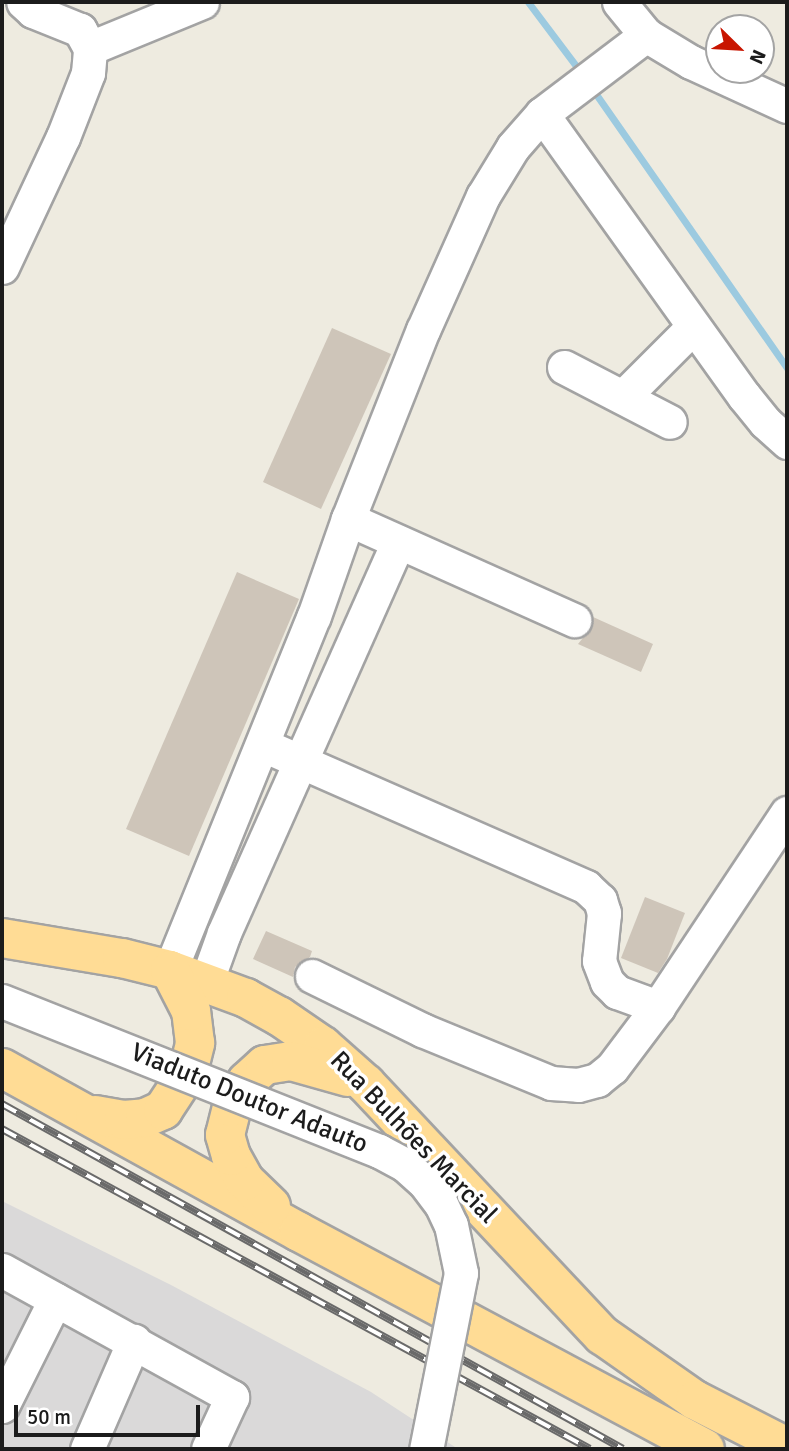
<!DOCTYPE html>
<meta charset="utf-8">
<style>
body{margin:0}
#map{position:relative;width:789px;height:1451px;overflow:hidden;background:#eeebe0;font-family:Signika,sans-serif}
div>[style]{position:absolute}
.residential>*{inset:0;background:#dad9d9}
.stream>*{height:7px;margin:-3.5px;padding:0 3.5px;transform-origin:3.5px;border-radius:3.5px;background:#9ccae0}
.building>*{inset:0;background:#cec5b9}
.roads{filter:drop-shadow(2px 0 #a3a3a3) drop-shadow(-2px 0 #a3a3a3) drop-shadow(0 2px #a3a3a3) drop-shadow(0 -2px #a3a3a3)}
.minor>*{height:33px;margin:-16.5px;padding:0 16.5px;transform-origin:16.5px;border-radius:16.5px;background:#fff}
.major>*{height:38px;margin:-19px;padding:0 19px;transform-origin:19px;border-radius:19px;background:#ffdc95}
.rail>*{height:8px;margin-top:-4px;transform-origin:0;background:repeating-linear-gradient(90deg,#fff 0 16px,#6a6a6a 0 32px);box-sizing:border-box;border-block:2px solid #6a6a6a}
.bridges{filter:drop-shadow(2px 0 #a3a3a3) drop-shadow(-2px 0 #a3a3a3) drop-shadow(0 2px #a3a3a3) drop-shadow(0 -2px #a3a3a3)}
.minor-bridge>*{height:33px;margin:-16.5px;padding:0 16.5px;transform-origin:16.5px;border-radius:16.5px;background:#fff}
span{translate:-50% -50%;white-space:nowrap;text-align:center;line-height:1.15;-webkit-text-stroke:7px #fff;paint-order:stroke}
.street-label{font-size:26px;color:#1c1c1c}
.frame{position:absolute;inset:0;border:4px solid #1c1c1c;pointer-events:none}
.north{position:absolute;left:705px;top:14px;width:70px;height:70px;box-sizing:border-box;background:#fff;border:2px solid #a4a4a4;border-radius:50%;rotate:114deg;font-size:19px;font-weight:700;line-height:28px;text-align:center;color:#1c1c1c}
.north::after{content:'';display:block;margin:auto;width:24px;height:32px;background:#c81500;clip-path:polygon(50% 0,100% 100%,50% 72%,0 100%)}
.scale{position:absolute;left:14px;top:1405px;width:186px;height:32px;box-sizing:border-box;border:4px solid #1c1c1c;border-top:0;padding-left:9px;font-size:21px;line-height:24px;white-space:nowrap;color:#1c1c1c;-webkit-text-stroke:5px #fff;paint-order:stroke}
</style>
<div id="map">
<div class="residential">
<div style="clip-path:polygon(2px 1201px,171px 1285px,371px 1392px,458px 1449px,2px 1449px)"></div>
</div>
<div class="stream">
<div style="left:528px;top:2px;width:90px;rotate:53.1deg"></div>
<div style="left:591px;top:87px;width:343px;rotate:55.1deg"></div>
</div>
<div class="building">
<div style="clip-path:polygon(332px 328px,391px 354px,321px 509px,263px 482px)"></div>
<div style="clip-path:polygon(237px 572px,299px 599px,189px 856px,126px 829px)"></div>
<div style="clip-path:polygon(593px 617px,653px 644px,641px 672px,578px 644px,591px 628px)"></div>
<div style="clip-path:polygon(645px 897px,685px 913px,667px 959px,658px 973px,621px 958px)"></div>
<div style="clip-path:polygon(266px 931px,312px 951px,310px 957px,295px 967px,293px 977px,253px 959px)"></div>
</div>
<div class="roads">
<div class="minor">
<div style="left:619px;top:2px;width:43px;rotate:50.7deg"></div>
<div style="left:646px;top:35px;width:52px;rotate:31deg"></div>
<div style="left:691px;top:62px;width:106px;rotate:24.6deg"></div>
<div style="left:90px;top:48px;width:121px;rotate:-22.3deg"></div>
<div style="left:542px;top:114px;width:347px;rotate:54.4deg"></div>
<div style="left:744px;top:396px;width:33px;rotate:51deg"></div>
<div style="left:765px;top:422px;width:30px;rotate:42deg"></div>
<div style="left:2px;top:267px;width:144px;rotate:-64.9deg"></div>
<div style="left:63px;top:137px;width:69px;rotate:-68.7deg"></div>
<div style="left:88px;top:73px;width:25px;rotate:-85deg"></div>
<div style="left:90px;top:48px;width:21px;rotate:-119deg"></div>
<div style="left:80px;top:30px;width:51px;rotate:-158deg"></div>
<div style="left:33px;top:11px;width:13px;rotate:-138deg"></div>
<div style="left:564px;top:367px;width:119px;rotate:27.4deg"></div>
<div style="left:624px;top:396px;width:98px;rotate:-45deg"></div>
<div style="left:348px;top:519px;width:248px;rotate:24.1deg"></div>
<div style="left:263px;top:745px;width:353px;rotate:23.7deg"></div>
<div style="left:586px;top:887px;width:19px;rotate:43deg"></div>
<div style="left:600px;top:900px;width:14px;rotate:73deg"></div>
<div style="left:604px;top:913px;width:48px;rotate:95.9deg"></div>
<div style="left:599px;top:961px;width:22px;rotate:69deg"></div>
<div style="left:607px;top:982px;width:14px;rotate:45deg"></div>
<div style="left:617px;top:992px;width:44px;rotate:20.1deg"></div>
<div style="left:170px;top:970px;width:382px;rotate:-67.9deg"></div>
<div style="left:314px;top:616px;width:103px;rotate:-70.7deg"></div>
<div style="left:348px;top:519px;width:203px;rotate:-68.4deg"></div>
<div style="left:423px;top:330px;width:147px;rotate:-65.9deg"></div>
<div style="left:483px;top:196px;width:57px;rotate:-58.5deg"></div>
<div style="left:513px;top:147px;width:44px;rotate:-48.7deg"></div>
<div style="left:542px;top:114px;width:131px;rotate:-37.2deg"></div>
<div style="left:312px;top:976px;width:123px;rotate:26.1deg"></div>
<div style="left:422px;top:1030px;width:139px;rotate:22.3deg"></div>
<div style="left:551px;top:1083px;width:27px;rotate:4deg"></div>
<div style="left:578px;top:1085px;width:20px;rotate:-15deg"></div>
<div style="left:597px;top:1080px;width:19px;rotate:-39deg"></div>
<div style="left:612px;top:1068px;width:76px;rotate:-53deg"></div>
<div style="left:658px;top:1007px;width:233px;rotate:-56.4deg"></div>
<div style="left:206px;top:983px;width:53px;rotate:-70.2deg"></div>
<div style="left:224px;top:933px;width:428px;rotate:-66deg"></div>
<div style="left:2px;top:1270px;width:263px;rotate:28.9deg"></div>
<div style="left:232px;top:1397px;width:57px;rotate:114.8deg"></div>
<div style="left:2px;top:1406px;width:119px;rotate:-63.4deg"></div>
<div style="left:87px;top:1449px;width:118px;rotate:-66.5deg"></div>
</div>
<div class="major">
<div style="left:2px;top:938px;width:122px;rotate:9.5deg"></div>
<div style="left:122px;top:958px;width:49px;rotate:14deg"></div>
<div style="left:170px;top:970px;width:81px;rotate:20.2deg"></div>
<div style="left:246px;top:998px;width:38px;rotate:29deg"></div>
<div style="left:279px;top:1016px;width:53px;rotate:34.3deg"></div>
<div style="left:323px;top:1046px;width:57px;rotate:41.5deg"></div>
<div style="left:366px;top:1084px;width:345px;rotate:46.8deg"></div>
<div style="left:602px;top:1335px;width:113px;rotate:35deg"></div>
<div style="left:695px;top:1400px;width:103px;rotate:27.1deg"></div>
<div style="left:2px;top:1068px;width:339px;rotate:28.9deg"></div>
<div style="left:299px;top:1232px;width:460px;rotate:28.1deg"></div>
<div style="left:95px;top:1115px;width:29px;rotate:10deg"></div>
<div style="left:124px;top:1120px;width:21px;rotate:-5deg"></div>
<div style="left:145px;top:1118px;width:20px;rotate:-24deg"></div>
<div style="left:163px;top:1110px;width:45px;rotate:-56.7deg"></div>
<div style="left:188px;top:1072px;width:30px;rotate:-76deg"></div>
<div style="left:195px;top:1043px;width:32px;rotate:-97deg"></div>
<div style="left:191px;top:1011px;width:46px;rotate:-117.1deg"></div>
<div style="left:271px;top:1206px;width:36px;rotate:-136deg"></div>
<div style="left:245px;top:1181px;width:29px;rotate:-119deg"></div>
<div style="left:231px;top:1156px;width:22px;rotate:-106deg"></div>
<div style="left:225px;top:1135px;width:29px;rotate:-76deg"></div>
<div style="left:232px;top:1107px;width:30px;rotate:-60deg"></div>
<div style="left:247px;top:1081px;width:24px;rotate:-42deg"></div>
<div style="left:265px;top:1065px;width:26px;rotate:-9deg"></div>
<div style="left:291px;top:1061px;width:59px;rotate:15.7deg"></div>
</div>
</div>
<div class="rail">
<div style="left:2px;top:1104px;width:710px;rotate:29.05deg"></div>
<div style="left:2px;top:1129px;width:669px;rotate:28.56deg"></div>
</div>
<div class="bridges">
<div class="minor-bridge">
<div style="left:2px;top:1001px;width:406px;rotate:21.7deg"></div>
<div style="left:379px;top:1151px;width:30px;rotate:28deg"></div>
<div style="left:405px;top:1165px;width:27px;rotate:42deg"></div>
<div style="left:425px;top:1183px;width:26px;rotate:53deg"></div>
<div style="left:441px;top:1204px;width:23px;rotate:65deg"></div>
<div style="left:451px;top:1225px;width:49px;rotate:78.2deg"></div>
<div style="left:461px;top:1273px;width:179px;rotate:101.2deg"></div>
</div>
</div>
<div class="street-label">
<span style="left:249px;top:1099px;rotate:22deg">Viaduto Doutor Adauto</span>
<span style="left:413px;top:1138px;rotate:46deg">Rua Bulhões Marcial</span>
</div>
<div class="frame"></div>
<div class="north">N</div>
<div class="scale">50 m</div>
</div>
